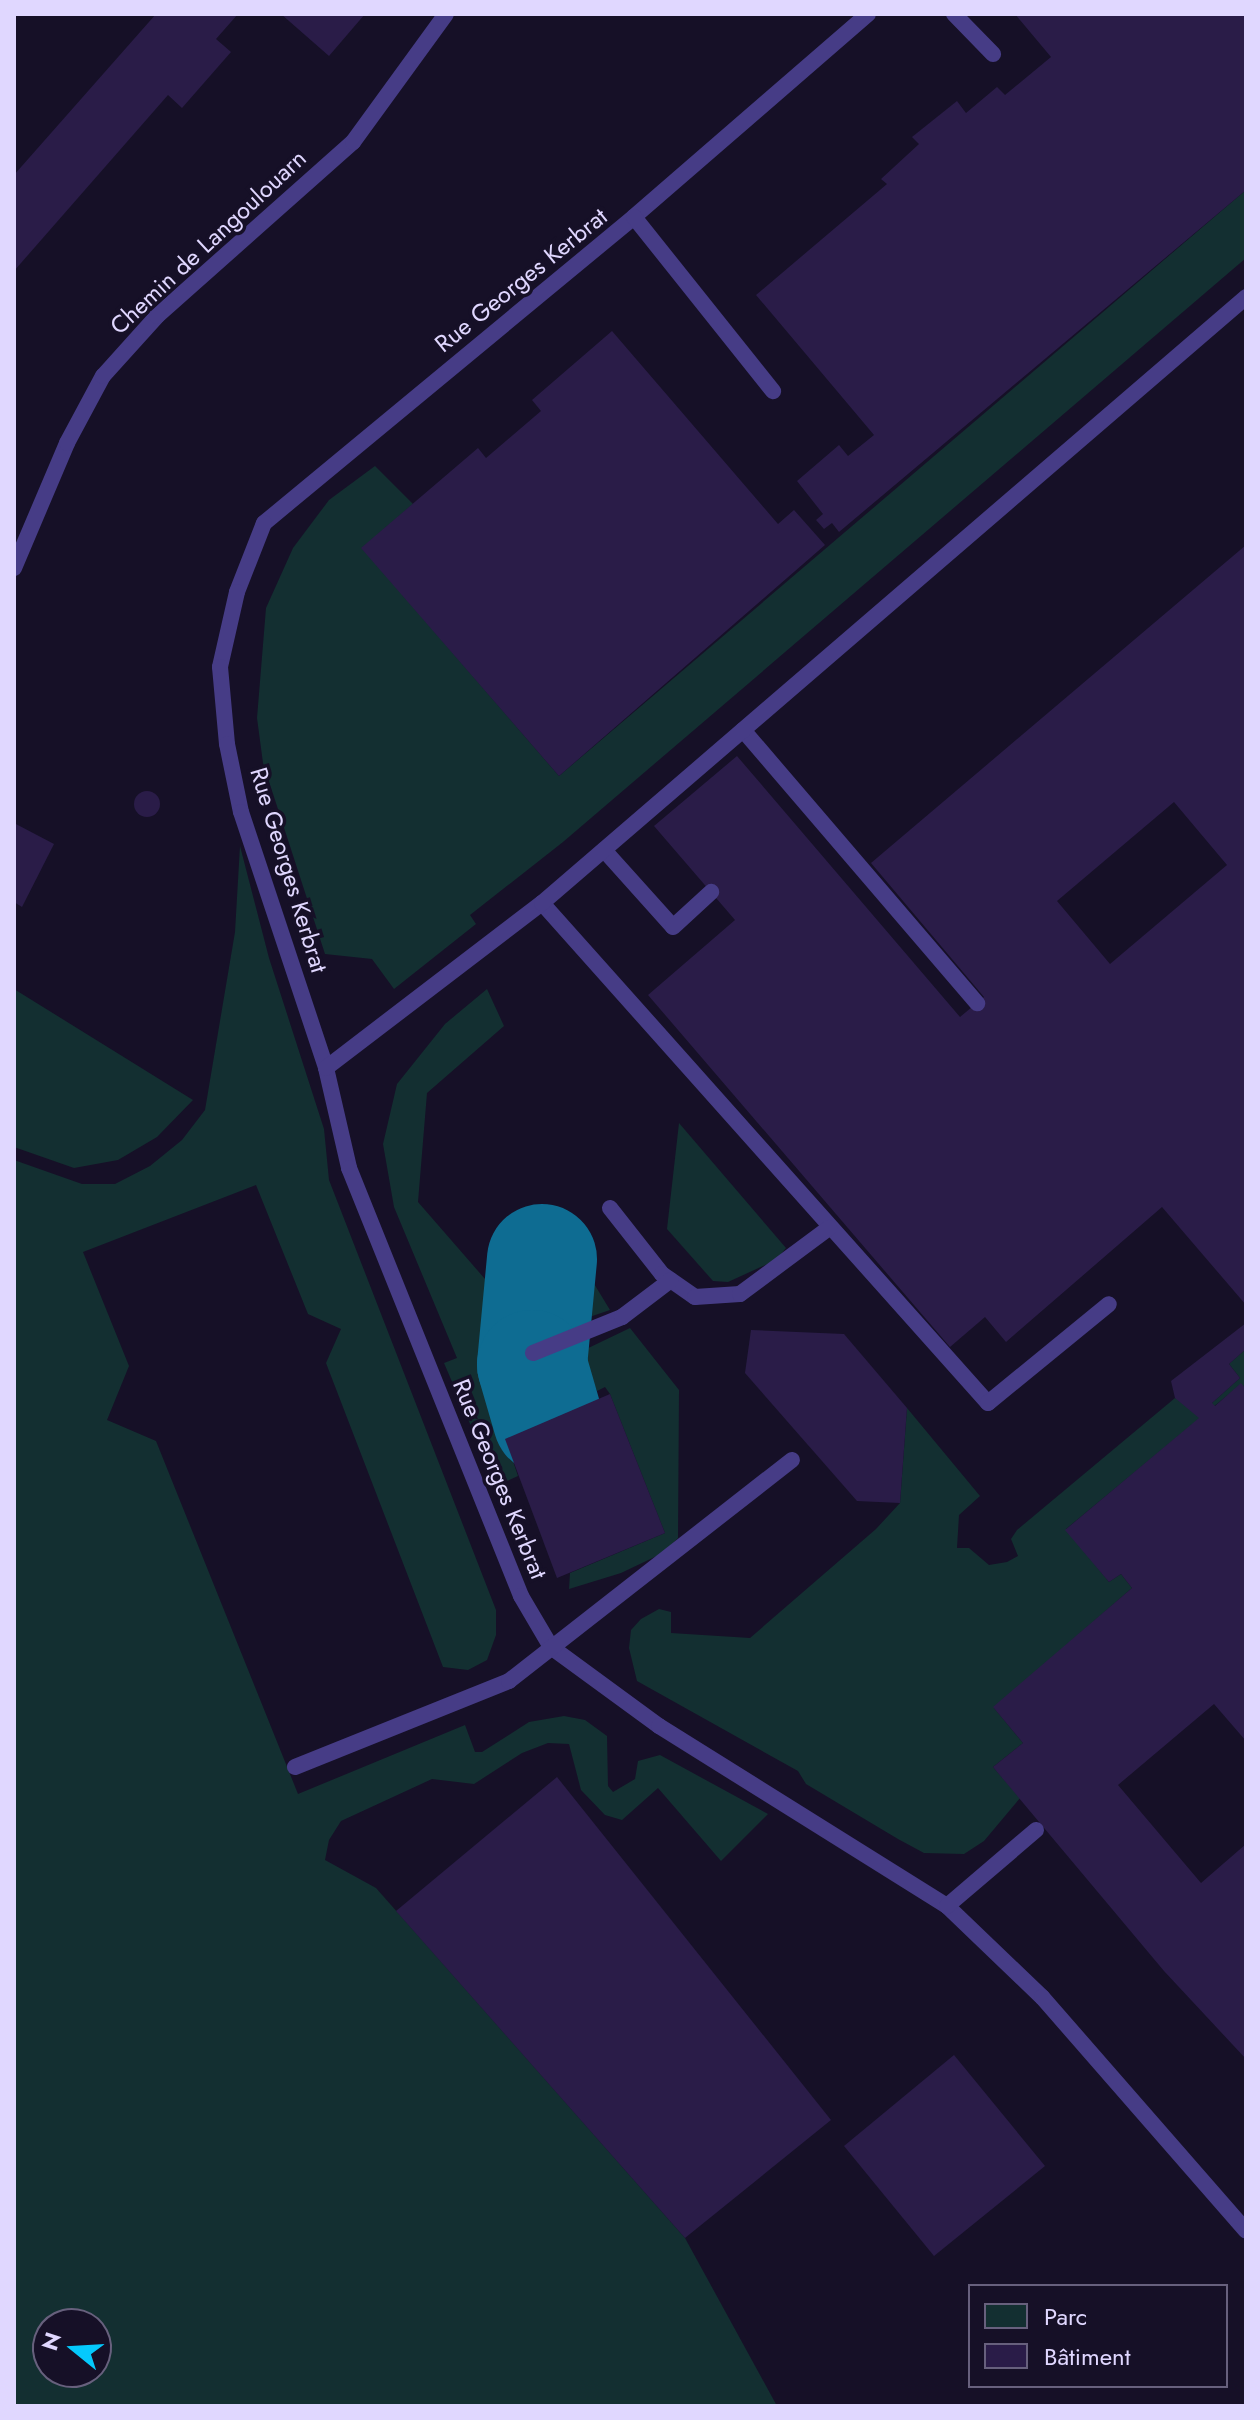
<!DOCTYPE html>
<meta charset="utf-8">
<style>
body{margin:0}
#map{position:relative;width:1260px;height:2420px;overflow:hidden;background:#161027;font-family:Jost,sans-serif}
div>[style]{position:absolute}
.green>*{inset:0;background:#132f31}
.taxiway>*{height:110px;margin:-55px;padding:0 55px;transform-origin:55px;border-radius:55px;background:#0e6c92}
.building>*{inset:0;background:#2a1c48}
.round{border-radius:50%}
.service>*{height:16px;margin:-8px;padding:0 8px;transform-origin:8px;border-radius:8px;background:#463c86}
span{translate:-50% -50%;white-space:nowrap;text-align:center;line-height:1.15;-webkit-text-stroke:7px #161027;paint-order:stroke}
.street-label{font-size:24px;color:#e0d7ff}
.frame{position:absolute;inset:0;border:16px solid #e0d7ff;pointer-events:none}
.legend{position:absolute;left:968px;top:2284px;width:260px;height:104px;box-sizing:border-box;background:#161027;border:2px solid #67607d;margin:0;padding:10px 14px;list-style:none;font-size:24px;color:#e0d7ff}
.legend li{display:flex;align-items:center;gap:16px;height:40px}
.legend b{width:40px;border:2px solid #67607d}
.north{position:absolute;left:32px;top:2308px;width:80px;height:80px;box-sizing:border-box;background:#161027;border:2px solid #67607d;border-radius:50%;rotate:288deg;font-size:22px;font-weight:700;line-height:32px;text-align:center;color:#e0d7ff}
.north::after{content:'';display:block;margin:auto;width:28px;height:36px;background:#05c9fc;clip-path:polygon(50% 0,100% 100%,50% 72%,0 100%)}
</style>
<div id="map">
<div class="green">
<div style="clip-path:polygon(1246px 190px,1246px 258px,563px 842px,470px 915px,476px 924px,394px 989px,372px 959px,325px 954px,263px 763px,257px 718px,266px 608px,293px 548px,329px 500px,375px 466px,413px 504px,362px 548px,559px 776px)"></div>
<div style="clip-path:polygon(evenodd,240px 846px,269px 958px,324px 1129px,329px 1180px,496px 1610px,496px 1635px,487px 1660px,468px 1670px,443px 1667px,326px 1363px,341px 1329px,308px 1314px,256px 1185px,83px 1252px,129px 1366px,107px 1420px,156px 1441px,298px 1794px,465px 1725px,475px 1752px,482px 1752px,529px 1722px,564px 1716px,585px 1720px,607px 1736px,608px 1786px,613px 1792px,635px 1779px,638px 1761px,660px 1755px,768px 1814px,721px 1861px,658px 1788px,622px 1820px,605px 1815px,581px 1790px,569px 1744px,548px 1743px,522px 1753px,474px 1784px,432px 1779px,341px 1821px,329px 1840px,325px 1860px,376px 1888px,685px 2238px,777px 2406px,14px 2406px,14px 1160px,82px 1184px,115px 1184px,150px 1166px,182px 1140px,205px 1110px,235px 932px,240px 846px,48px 2324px,96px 2324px,96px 2372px,48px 2372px,48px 2324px)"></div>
<div style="clip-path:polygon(14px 989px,193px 1100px,157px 1137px,118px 1160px,74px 1168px,14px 1147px)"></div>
<div style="clip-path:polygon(487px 989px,504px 1026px,427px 1093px,418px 1202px,485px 1279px,497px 1281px,489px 1390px,518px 1476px,505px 1482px,491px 1473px,444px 1363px,457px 1358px,394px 1207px,383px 1144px,397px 1084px,445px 1024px)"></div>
<div style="clip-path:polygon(679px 1123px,786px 1248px,776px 1260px,728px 1282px,713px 1281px,667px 1229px)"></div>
<div style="clip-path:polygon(593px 1282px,610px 1310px,569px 1324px,574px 1285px,582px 1288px)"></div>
<div style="clip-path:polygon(630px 1328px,679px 1390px,678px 1538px,663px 1553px,621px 1573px,569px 1589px,570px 1573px,665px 1533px,610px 1394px,605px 1387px,597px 1391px,580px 1352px)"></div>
<div style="clip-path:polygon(1246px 1349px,1246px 1389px,1241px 1384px,1066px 1529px,1109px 1582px,1121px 1574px,1132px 1588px,994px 1708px,1023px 1743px,993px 1767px,1020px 1798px,984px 1841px,964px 1854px,924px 1853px,898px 1839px,806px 1784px,798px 1771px,637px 1681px,629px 1648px,631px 1630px,641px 1619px,659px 1609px,671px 1612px,671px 1633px,750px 1638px,876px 1529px,900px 1503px,907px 1408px,980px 1496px,959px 1515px,957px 1548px,969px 1548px,989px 1565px,1007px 1562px,1018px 1556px,1011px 1539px,1017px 1530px,1175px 1398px,1187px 1404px,1212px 1403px,1240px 1378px,1229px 1364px)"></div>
</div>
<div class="taxiway">
<div style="left:542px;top:1259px;width:106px;rotate:95.4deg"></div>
<div style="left:532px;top:1365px;width:57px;rotate:73.8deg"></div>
</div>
<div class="building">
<div style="clip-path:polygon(156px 14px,238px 14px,216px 39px,231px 52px,182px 108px,168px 95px,14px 271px,14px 175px)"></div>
<div style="clip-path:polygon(281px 14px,365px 14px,329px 56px)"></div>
<div style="clip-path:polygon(1015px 14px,1246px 14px,1246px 190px,839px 532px,832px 523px,824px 529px,816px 520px,823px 514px,797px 481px,839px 445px,848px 456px,874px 435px,756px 295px,887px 184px,881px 179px,919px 144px,912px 137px,957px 101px,966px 113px,997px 87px,1005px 95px,1051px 57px)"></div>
<div style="clip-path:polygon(612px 331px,778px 524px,794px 510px,825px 545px,559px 776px,361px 548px,478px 448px,486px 458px,541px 411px,532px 400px)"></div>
<div style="clip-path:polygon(evenodd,1246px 545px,1246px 1305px,1162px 1207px,1006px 1342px,985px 1317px,950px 1347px,648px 995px,735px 920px,654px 826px,737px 756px,960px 1017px,984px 997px,871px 863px,1246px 545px,1174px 802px,1227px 865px,1110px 964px,1057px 901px,1174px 802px)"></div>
<div class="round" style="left:134px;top:791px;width:26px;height:26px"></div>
<div style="clip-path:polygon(14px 823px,54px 844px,22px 907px,14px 902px)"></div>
<div style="clip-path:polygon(1246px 1323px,1246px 1349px,1229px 1364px,1240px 1378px,1212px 1403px,1215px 1406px,1241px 1383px,1246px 1389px,1246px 1741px,1214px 1704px,1118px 1785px,1201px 1883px,1246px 1844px,1246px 2059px,1164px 1971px,993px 1767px,1023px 1743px,993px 1707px,1132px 1588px,1121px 1574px,1109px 1582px,1065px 1530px,1199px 1418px,1175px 1398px,1171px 1381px)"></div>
<div style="clip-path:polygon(751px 1330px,844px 1334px,907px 1408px,900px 1503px,857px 1501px,745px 1373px)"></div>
<div style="clip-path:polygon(610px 1394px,665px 1533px,557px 1578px,505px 1439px)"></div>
<div style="clip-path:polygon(557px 1777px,831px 2120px,685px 2238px,396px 1911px)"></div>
<div style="clip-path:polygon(954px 2055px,1045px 2166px,934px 2256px,844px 2146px)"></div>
</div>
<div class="service">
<div style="left:868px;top:14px;width:310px;rotate:139.1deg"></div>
<div style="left:634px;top:217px;width:480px;rotate:140.4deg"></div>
<div style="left:264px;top:523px;width:74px;rotate:111.4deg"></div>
<div style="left:237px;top:592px;width:77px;rotate:102.8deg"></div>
<div style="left:220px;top:667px;width:77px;rotate:84.8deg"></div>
<div style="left:227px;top:744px;width:69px;rotate:78.4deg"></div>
<div style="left:241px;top:812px;width:270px;rotate:71.6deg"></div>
<div style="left:326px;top:1068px;width:103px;rotate:77deg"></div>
<div style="left:349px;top:1168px;width:461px;rotate:68.1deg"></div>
<div style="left:521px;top:1596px;width:59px;rotate:59.5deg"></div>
<div style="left:551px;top:1647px;width:134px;rotate:36.2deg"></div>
<div style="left:659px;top:1726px;width:340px;rotate:32deg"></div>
<div style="left:947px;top:1906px;width:132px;rotate:43.8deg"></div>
<div style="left:1042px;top:1997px;width:310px;rotate:48.9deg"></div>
<div style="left:954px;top:14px;width:56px;rotate:45.7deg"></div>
<div style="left:634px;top:217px;width:223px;rotate:51.4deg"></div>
<div style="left:14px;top:568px;width:136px;rotate:-67deg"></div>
<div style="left:67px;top:443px;width:76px;rotate:-61.8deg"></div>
<div style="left:103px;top:376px;width:81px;rotate:-48deg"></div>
<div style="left:157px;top:316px;width:262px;rotate:-41.6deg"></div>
<div style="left:353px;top:142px;width:158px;rotate:-54deg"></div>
<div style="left:743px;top:730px;width:360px;rotate:49.4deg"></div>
<div style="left:604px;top:850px;width:103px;rotate:48.1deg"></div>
<div style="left:673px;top:927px;width:52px;rotate:-42.6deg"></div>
<div style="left:542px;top:903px;width:670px;rotate:48.27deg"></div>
<div style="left:988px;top:1403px;width:156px;rotate:-39.3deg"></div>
<div style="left:326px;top:1068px;width:272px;rotate:-37.4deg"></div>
<div style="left:542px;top:903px;width:929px;rotate:-40.72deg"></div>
<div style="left:610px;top:1208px;width:84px;rotate:51.8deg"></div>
<div style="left:662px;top:1274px;width:40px;rotate:34.9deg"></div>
<div style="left:695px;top:1297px;width:45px;rotate:-3.8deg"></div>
<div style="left:740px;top:1294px;width:111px;rotate:-36.6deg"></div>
<div style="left:533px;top:1353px;width:96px;rotate:-22deg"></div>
<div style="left:622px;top:1317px;width:61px;rotate:-37.1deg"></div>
<div style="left:295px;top:1767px;width:231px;rotate:-21.9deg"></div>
<div style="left:509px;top:1681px;width:359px;rotate:-38deg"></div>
<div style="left:947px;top:1906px;width:117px;rotate:-40.5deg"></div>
</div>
<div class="street-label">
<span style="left:208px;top:242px;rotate:-43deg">Chemin de Langoulouarn</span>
<span style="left:521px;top:280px;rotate:-39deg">Rue Georges Kerbrat</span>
<span style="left:289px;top:870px;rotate:73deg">Rue Georges Kerbrat</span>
<span style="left:500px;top:1479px;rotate:68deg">Rue Georges Kerbrat</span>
</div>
<div class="frame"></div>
<ul class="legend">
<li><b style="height:22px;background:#132f31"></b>Parc</li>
<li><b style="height:22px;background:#2a1c48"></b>Bâtiment</li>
</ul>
<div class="north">N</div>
</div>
